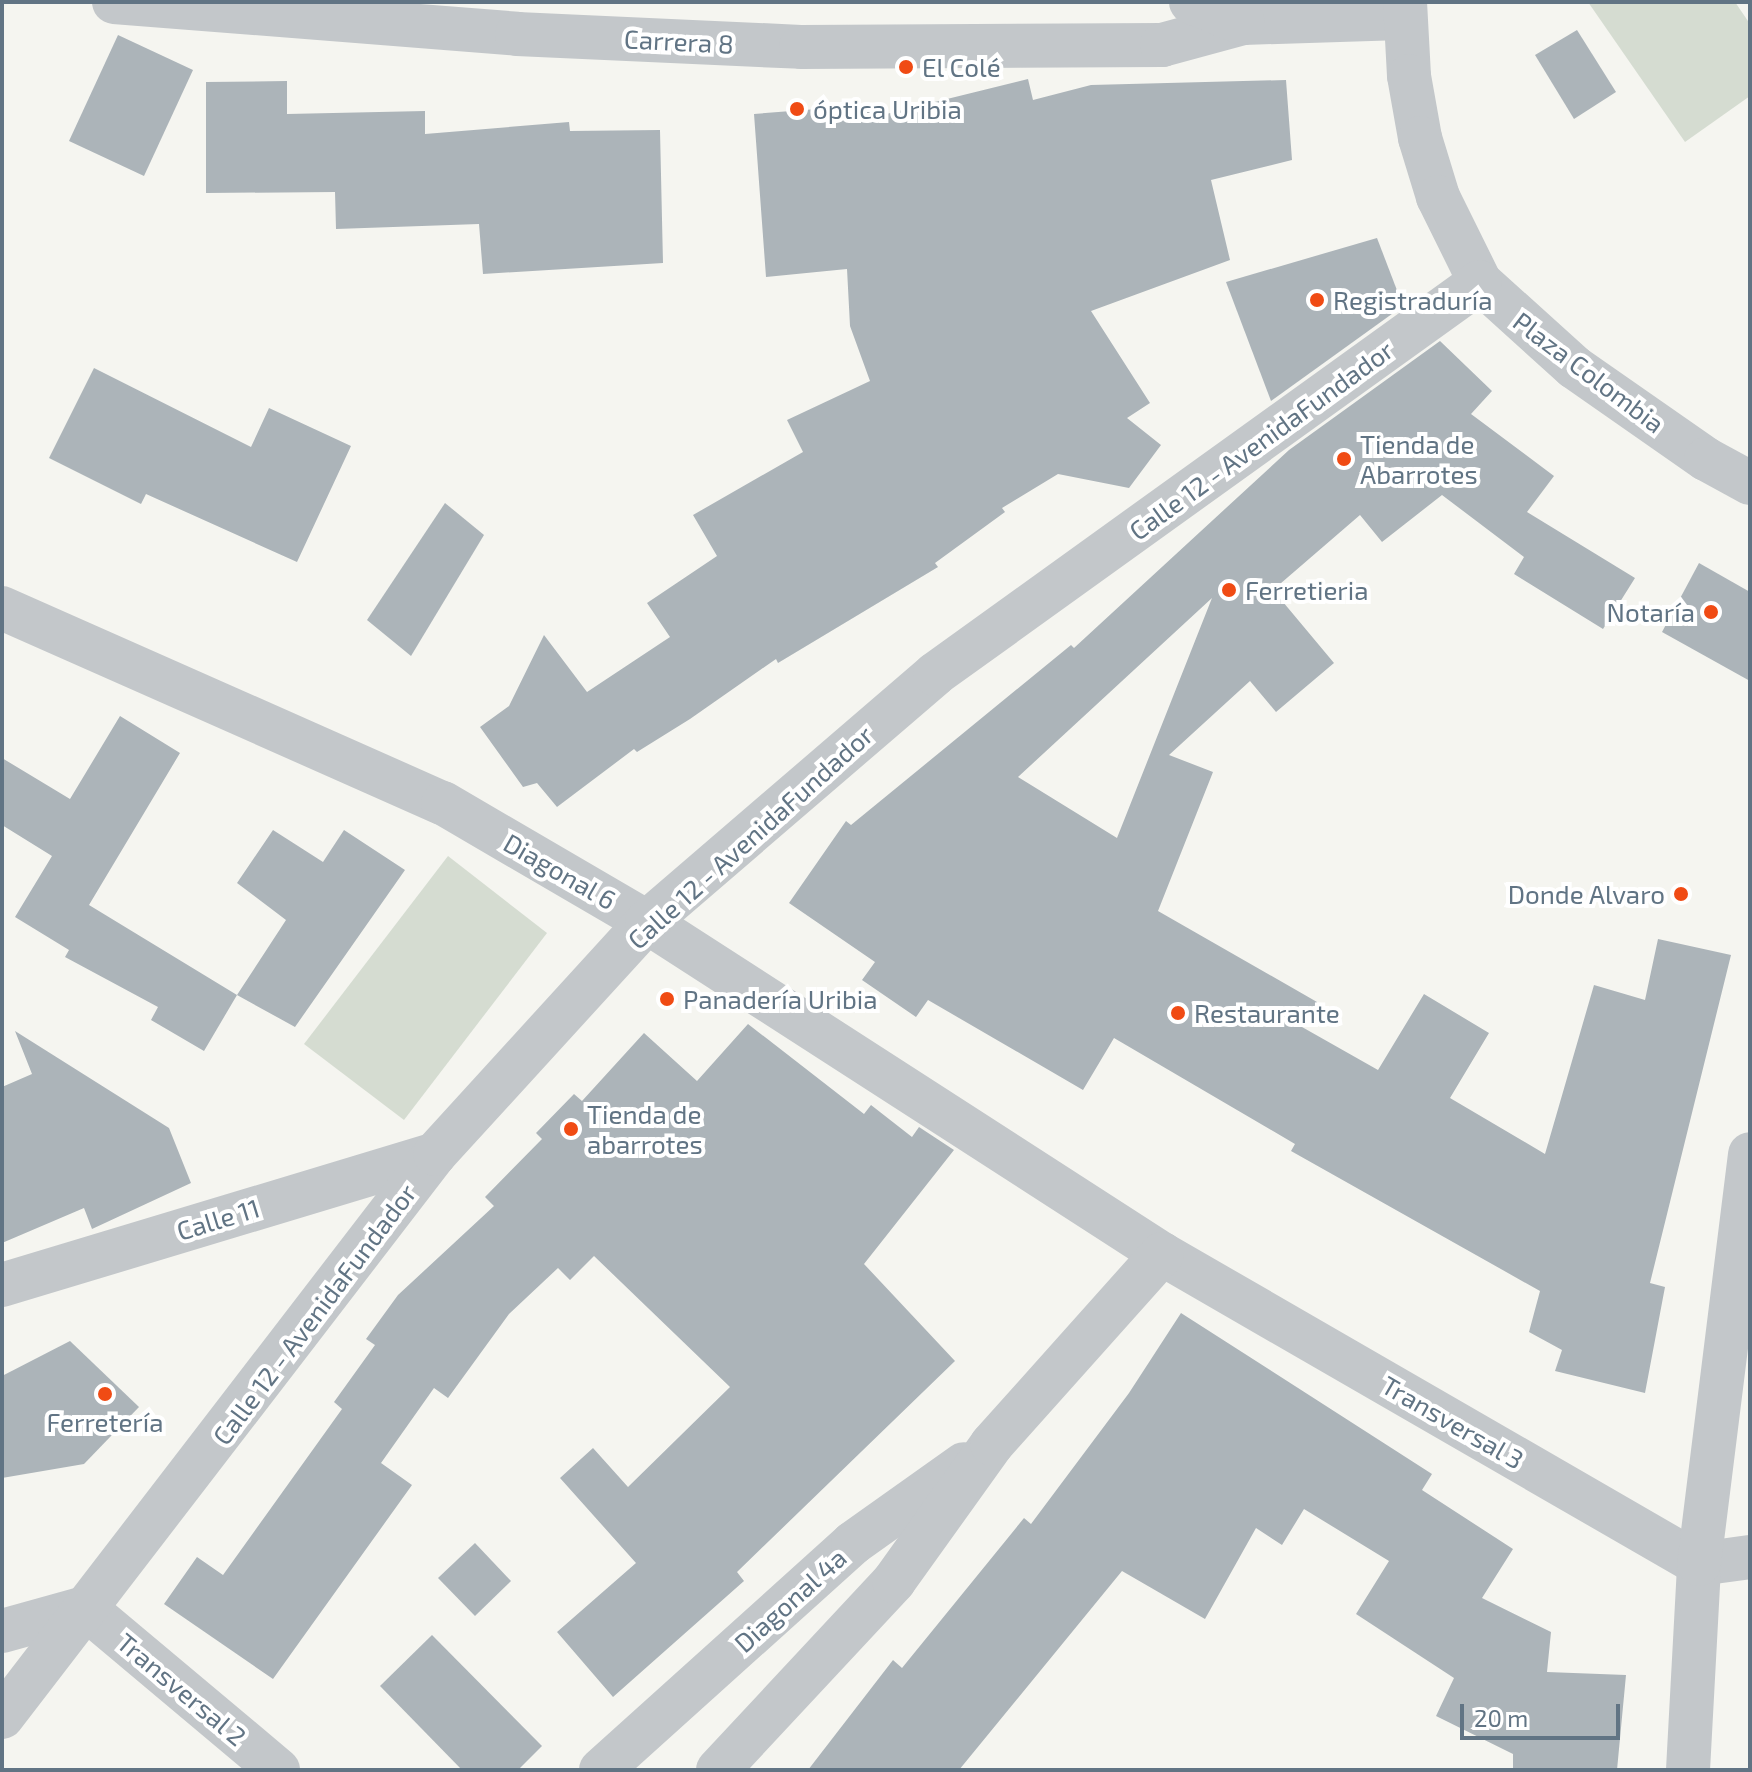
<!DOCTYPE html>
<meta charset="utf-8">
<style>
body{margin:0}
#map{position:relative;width:1752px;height:1772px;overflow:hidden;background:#f5f5f0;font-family:"Exo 2",sans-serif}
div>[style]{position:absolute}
.green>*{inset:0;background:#d5dcd1}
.building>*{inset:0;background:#acb4b9}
.minor>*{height:44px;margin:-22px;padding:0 22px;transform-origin:22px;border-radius:22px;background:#c3c7ca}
.tertiary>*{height:44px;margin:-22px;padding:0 22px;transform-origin:22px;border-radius:22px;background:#c3c7ca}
.dots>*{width:22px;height:22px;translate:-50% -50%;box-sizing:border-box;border:4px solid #fff;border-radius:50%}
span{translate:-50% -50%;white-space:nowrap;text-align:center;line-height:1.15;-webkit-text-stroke:8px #fff;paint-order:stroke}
.street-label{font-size:26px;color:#617484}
.poi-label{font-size:26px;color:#617484}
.left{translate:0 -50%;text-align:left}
.right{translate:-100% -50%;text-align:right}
.frame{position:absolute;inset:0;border:4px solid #617484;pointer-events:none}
.scale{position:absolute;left:1460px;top:1704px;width:160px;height:36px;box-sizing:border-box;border:4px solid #617484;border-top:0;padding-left:10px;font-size:24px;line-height:28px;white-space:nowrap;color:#617484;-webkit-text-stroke:6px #fff;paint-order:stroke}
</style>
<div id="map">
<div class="green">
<div style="clip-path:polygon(1588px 2px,1735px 2px,1750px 24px,1750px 96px,1685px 142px)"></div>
<div style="clip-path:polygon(448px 856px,547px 933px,404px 1120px,304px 1044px)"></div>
</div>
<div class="building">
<div style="clip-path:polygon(1577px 30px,1616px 92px,1574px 119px,1535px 55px)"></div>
<div style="clip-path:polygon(118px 35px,193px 70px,144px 176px,69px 141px)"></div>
<div style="clip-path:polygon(1028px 79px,1033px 100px,1091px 85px,1286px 80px,1292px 160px,1211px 180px,1230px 260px,1091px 311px,1150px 403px,1127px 418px,1161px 445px,1129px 488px,1058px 474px,1002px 508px,1005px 512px,935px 563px,938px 567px,778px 663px,776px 659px,690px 719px,637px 752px,634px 749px,557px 807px,537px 783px,523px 787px,480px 727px,509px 706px,544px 635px,587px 692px,670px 637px,647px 603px,717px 556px,693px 515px,803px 452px,787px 420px,870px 381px,850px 326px,847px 269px,766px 277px,754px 114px,869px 105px,870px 118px)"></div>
<div style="clip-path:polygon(287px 81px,287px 114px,425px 111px,425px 134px,569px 122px,570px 131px,660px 130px,663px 263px,483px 274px,479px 224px,336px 229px,335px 192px,206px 193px,206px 82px)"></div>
<div style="clip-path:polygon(1377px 238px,1403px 306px,1271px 401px,1226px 282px)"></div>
<div style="clip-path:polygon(evenodd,1440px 341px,1492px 391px,1471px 414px,1554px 476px,1527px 512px,1635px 578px,1603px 629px,1514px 574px,1524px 557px,1442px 495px,1382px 542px,1360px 515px,1273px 590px,1334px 663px,1276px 712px,1250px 681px,1169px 755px,1213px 772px,1158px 911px,1317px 1002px,1302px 1027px,1378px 1070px,1424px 994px,1489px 1033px,1450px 1098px,1545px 1154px,1594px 985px,1645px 1000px,1658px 939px,1731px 955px,1650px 1283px,1665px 1287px,1645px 1393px,1555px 1371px,1562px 1350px,1529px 1332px,1540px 1291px,1291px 1151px,1295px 1144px,1114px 1038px,1083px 1090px,928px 1000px,916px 1017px,862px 980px,875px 962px,789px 903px,846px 821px,851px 825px,1071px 645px,1074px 648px,1289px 450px,1440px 341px,1212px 598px,1117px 838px,1018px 777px,1212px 598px)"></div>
<div style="clip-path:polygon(94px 368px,251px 447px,269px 408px,351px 446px,297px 562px,146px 494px,141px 504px,49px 458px)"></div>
<div style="clip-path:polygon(445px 503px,484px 535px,411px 656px,367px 620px)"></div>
<div style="clip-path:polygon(1699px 563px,1750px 592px,1750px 681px,1662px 632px)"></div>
<div style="clip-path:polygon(120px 716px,180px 753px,89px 905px,237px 995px,204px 1051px,151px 1020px,158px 1007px,65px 957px,69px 950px,15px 917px,52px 856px,2px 825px,2px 758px,70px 799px)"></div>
<div style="clip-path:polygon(273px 830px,323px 862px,344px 830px,405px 870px,295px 1027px,237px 995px,286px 920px,237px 883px)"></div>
<div style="clip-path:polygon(748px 1024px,864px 1114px,871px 1105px,912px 1137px,919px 1127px,954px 1150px,864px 1264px,955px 1361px,737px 1572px,744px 1581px,613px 1697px,557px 1632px,636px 1563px,560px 1478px,593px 1448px,628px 1487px,730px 1387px,594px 1256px,570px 1280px,558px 1268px,509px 1314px,448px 1398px,434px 1388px,381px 1463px,412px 1485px,273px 1679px,164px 1604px,197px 1557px,223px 1575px,342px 1409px,334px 1402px,375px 1345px,366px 1339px,398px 1295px,494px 1206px,485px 1197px,542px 1139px,536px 1133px,574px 1094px,582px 1101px,644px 1033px,697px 1081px)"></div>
<div style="clip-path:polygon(15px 1031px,169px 1128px,191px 1183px,92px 1229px,84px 1208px,2px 1243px,2px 1087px,32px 1074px)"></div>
<div style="clip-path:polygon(1181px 1313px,1432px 1474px,1422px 1490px,1513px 1549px,1482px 1598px,1551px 1632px,1547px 1672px,1626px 1675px,1617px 1770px,1513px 1770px,1513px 1754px,1436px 1716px,1454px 1678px,1356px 1614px,1389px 1561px,1304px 1509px,1282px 1545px,1256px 1528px,1205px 1619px,1122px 1571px,959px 1770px,808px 1770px,893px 1660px,902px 1668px,1024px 1518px,1031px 1524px,1129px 1393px)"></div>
<div style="clip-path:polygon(70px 1341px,139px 1407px,84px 1464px,2px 1478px,2px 1376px)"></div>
<div style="clip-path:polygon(475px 1543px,511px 1581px,475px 1616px,438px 1578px)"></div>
<div style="clip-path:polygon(432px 1635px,542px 1746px,518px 1770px,462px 1770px,380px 1686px)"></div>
</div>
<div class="minor">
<div style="left:114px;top:2px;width:404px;rotate:4.5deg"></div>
<div style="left:517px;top:34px;width:284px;rotate:2.6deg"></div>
<div style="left:801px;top:47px;width:361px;rotate:-0.3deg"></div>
<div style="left:1162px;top:45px;width:84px;rotate:-15.2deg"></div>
<div style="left:1243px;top:23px;width:159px;rotate:-1.8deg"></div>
<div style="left:1191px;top:2px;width:56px;rotate:22deg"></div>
<div style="left:2px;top:608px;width:482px;rotate:23.9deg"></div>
<div style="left:443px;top:803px;width:236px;rotate:30.3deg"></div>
<div style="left:647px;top:922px;width:613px;rotate:32.81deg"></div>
<div style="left:1162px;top:1254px;width:620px;rotate:30deg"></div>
<div style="left:1699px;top:1564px;width:51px;rotate:-7.8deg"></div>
<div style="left:2px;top:1285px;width:452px;rotate:-16.8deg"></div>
<div style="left:2px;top:1631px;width:86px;rotate:-15.5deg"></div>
<div style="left:85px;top:1608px;width:252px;rotate:40deg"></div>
<div style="left:601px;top:1770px;width:339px;rotate:-42deg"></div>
<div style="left:853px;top:1543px;width:136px;rotate:-35.4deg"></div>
<div style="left:718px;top:1770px;width:258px;rotate:-47deg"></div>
<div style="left:894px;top:1581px;width:168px;rotate:-54.4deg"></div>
<div style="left:992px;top:1444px;width:255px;rotate:-48.2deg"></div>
<div style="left:1688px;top:1770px;width:206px;rotate:-86.9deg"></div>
<div style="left:1699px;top:1564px;width:413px;rotate:-82.9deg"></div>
</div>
<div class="tertiary">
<div style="left:1405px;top:2px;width:74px;rotate:86.9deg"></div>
<div style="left:1409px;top:76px;width:63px;rotate:79.9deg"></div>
<div style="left:1420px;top:138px;width:62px;rotate:73deg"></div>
<div style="left:1438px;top:197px;width:95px;rotate:63.7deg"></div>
<div style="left:1480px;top:282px;width:127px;rotate:42.1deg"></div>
<div style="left:1574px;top:367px;width:161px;rotate:34.9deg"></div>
<div style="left:1706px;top:459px;width:50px;rotate:28.6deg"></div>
<div style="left:2px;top:1717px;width:710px;rotate:-52.44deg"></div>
<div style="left:435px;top:1154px;width:314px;rotate:-47.6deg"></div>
<div style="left:647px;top:922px;width:380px;rotate:-40.7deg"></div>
<div style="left:935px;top:674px;width:671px;rotate:-35.73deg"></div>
</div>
<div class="dots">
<div style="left:906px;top:67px;background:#f04b14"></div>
<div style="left:797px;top:109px;background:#f04b14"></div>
<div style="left:1317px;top:300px;background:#f04b14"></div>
<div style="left:1344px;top:459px;background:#f04b14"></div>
<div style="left:1229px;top:590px;background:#f04b14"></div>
<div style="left:1711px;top:612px;background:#f04b14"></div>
<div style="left:1681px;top:894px;background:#f04b14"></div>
<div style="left:667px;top:999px;background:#f04b14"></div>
<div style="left:1178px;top:1013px;background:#f04b14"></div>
<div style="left:571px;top:1129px;background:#f04b14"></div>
<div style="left:105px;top:1394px;background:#f04b14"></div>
</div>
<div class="street-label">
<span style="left:679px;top:41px;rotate:3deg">Carrera 8</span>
<span style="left:1589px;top:372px;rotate:37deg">Plaza Colombia</span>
<span style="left:1261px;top:440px;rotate:-36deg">Calle 12 - AvenidaFundador</span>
<span style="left:750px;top:837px;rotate:-42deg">Calle 12 - AvenidaFundador</span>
<span style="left:560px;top:871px;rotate:30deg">Diagonal 6</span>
<span style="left:218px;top:1219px;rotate:-17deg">Calle 11</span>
<span style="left:314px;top:1314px;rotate:-53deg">Calle 12 - AvenidaFundador</span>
<span style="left:1453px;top:1422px;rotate:30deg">Transversal 3</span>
<span style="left:790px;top:1600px;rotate:-42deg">Diagonal 4a</span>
<span style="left:182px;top:1689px;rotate:40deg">Transversal 2</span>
</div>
<div class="poi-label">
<span class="left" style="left:922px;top:67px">El Colé</span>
<span class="left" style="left:813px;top:109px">óptica Uribia</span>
<span class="left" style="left:1333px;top:300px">Registraduría</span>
<span class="left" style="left:1360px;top:459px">Tienda de<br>Abarrotes</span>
<span class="left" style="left:1245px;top:590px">Ferretieria</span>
<span class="right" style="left:1695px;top:612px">Notaría</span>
<span class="right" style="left:1665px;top:894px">Donde Alvaro</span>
<span class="left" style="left:683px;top:999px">Panadería Uribia</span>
<span class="left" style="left:1194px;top:1013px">Restaurante</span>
<span class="left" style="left:587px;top:1129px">Tienda de<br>abarrotes</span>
<span style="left:105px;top:1422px">Ferretería</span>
</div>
<div class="frame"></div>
<div class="scale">20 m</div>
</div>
